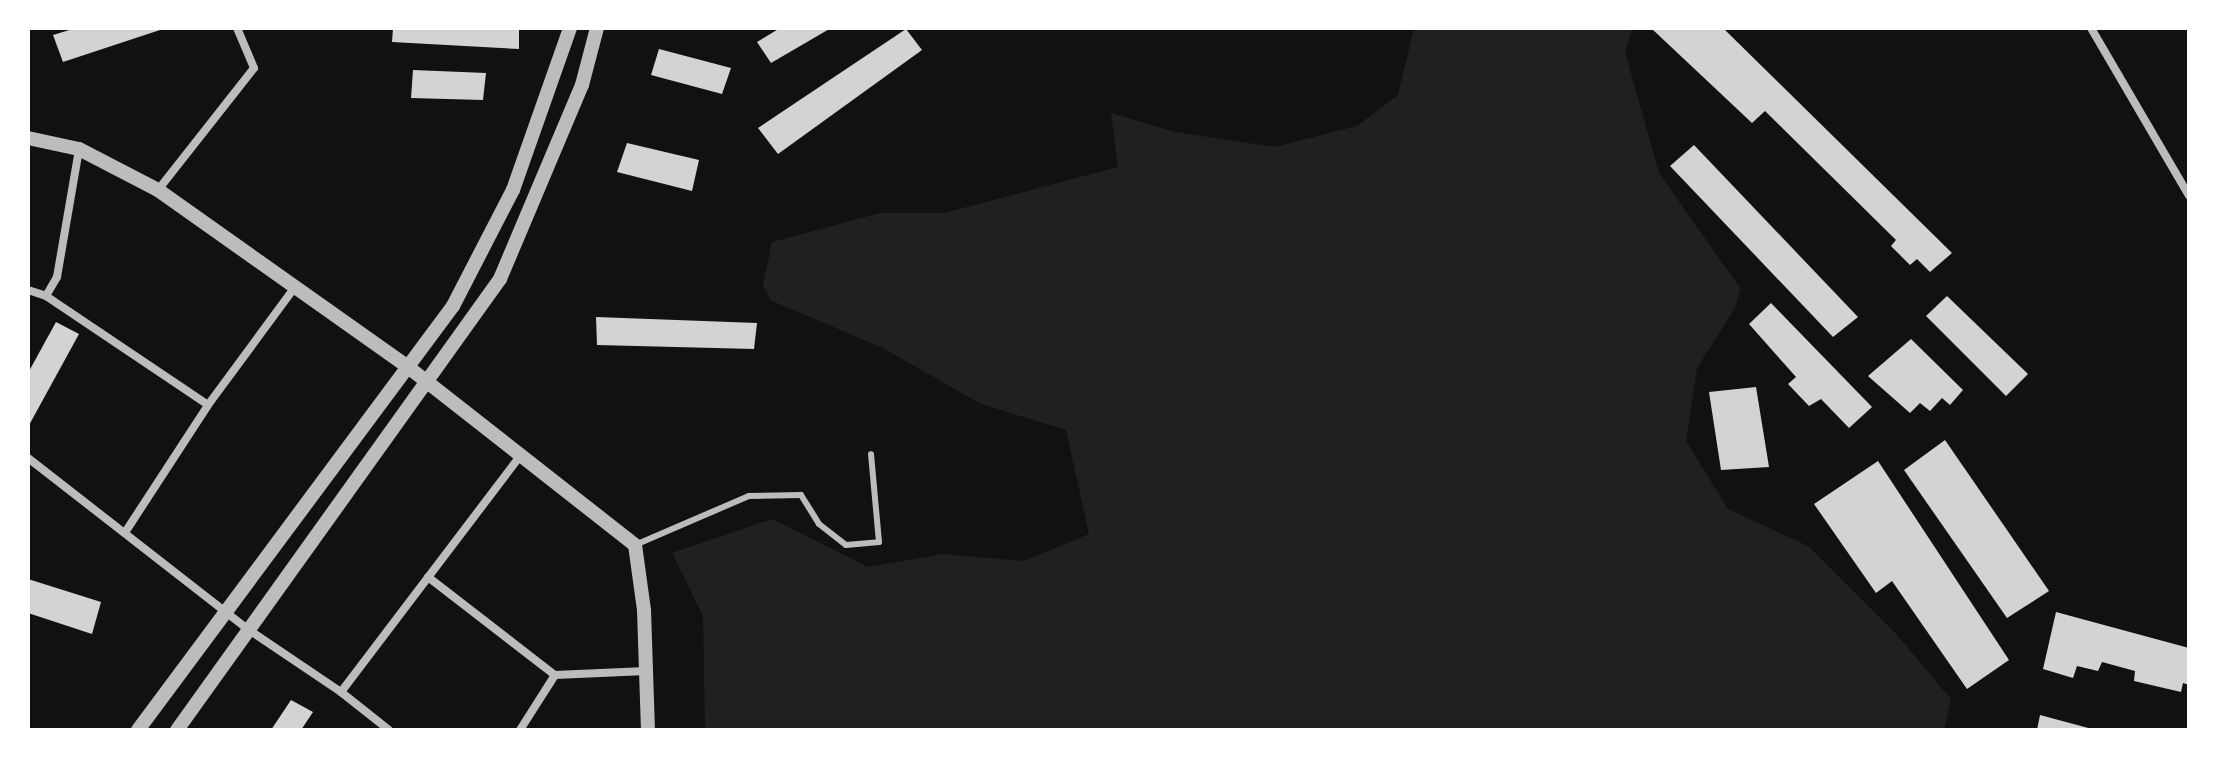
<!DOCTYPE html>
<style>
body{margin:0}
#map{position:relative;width:2217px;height:758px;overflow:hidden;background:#111;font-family:Karla,sans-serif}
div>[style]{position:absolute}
.green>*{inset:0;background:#202020}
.building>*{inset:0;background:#d3d3d3}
.service>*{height:6px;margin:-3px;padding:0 3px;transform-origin:3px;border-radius:3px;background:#bcbcbc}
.minor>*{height:8px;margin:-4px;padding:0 4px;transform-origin:4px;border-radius:4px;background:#bcbcbc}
.tertiary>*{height:14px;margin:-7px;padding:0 7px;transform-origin:7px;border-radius:7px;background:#bcbcbc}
span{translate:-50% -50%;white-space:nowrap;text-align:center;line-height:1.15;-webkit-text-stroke:8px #fff;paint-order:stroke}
.frame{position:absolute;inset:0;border:30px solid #fff;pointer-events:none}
</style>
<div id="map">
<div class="green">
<div style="clip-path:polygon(1414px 28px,1632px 28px,1625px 52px,1659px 173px,1740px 288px,1735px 308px,1697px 368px,1686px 441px,1728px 509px,1808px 546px,1897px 635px,1951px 699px,1944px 730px,705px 730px,703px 616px,672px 553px,772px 519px,868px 567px,943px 554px,1024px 561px,1089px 534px,1066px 430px,981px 404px,883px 348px,770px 300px,763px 285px,772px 242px,880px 213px,944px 213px,1118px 167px,1111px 113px,1175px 132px,1275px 147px,1357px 126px,1398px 95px)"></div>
</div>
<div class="building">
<div style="clip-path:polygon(76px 28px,163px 28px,163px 29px,63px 62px,53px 35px)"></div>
<div style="clip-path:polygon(393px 28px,519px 28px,519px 49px,392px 42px)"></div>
<div style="clip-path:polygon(780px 28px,831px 28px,771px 63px,757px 42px)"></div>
<div style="clip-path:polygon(1651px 28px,1723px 28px,1952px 253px,1930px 272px,1917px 259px,1910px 265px,1891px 246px,1896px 240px,1765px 111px,1752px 123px)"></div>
<div style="clip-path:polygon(906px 29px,922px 50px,778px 154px,758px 128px)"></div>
<div style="clip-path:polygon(659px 49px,731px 68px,722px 94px,651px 75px)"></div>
<div style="clip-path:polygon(413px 70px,486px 73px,483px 100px,411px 98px)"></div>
<div style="clip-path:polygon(627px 143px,699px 160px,692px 191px,617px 172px)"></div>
<div style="clip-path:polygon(1694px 145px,1858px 317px,1833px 337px,1670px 166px)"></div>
<div style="clip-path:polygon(1947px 296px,2028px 374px,2006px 396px,1926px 316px)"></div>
<div style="clip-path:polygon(1771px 303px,1872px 407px,1849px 428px,1821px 399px,1809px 406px,1788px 384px,1796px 377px,1749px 324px)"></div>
<div style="clip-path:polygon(596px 317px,757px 323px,754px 349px,597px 345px)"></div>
<div style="clip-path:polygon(56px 322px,79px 334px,28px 427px,28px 373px)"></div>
<div style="clip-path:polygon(1911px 339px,1963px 390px,1950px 405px,1942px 398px,1930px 411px,1920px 403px,1910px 413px,1868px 376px)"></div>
<div style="clip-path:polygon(1756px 387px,1769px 467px,1721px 470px,1709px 392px)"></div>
<div style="clip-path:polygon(1945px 440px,2049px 591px,2007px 618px,1904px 470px)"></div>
<div style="clip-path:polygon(1878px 461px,2009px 660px,1967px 689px,1892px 581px,1876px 593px,1814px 504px)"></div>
<div style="clip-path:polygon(28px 579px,101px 602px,92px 634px,28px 613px)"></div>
<div style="clip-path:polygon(2056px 612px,2189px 648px,2189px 685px,2183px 683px,2181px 692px,2134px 681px,2135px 671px,2102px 662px,2098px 671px,2077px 666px,2073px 678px,2043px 669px)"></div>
<div style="clip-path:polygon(291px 700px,313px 712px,301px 730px,271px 730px)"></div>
<div style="clip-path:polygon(2040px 715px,2092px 729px,2092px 730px,2037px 730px)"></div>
</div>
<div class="service">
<div style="left:635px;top:545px;width:124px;rotate:-23.3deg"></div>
<div style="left:749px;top:496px;width:52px;rotate:-1.1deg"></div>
<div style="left:801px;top:495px;width:34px;rotate:58deg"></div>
<div style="left:819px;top:524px;width:34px;rotate:38deg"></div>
<div style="left:846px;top:545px;width:33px;rotate:-5deg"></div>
<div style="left:879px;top:542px;width:88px;rotate:-95.2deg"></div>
</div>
<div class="minor">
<div style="left:2091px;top:28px;width:194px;rotate:59.7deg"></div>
<div style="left:158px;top:190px;width:155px;rotate:-51.8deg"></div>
<div style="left:254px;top:68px;width:43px;rotate:-113deg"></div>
<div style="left:28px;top:290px;width:19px;rotate:18deg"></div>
<div style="left:46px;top:296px;width:195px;rotate:33.9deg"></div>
<div style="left:46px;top:296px;width:22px;rotate:-60deg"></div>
<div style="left:57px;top:277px;width:130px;rotate:-80.2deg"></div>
<div style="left:28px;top:458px;width:276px;rotate:37.9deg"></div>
<div style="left:246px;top:628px;width:115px;rotate:34deg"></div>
<div style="left:341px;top:692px;width:298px;rotate:-52.8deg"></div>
<div style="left:126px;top:531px;width:150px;rotate:-56.9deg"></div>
<div style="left:208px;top:405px;width:147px;rotate:-53.6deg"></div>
<div style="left:428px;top:577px;width:160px;rotate:37.7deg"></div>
<div style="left:555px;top:675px;width:65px;rotate:122.5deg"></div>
<div style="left:555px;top:675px;width:91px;rotate:-2.5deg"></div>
<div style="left:341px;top:692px;width:61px;rotate:38.4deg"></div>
</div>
<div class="tertiary">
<div style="left:28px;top:138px;width:52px;rotate:12.2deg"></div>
<div style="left:79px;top:149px;width:89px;rotate:27.4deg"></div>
<div style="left:158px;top:190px;width:306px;rotate:35.3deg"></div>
<div style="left:408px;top:367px;width:288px;rotate:38.1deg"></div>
<div style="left:635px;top:545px;width:66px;rotate:82.1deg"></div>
<div style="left:644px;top:610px;width:120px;rotate:88.1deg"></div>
<div style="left:138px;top:730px;width:528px;rotate:-53.39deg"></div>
<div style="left:453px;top:306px;width:131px;rotate:-62.7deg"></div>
<div style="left:513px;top:190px;width:172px;rotate:-70.6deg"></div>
<div style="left:177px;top:730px;width:555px;rotate:-54.39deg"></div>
<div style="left:500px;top:279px;width:211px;rotate:-67.1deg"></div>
<div style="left:582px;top:85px;width:59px;rotate:-75.3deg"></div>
</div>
<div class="frame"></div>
</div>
